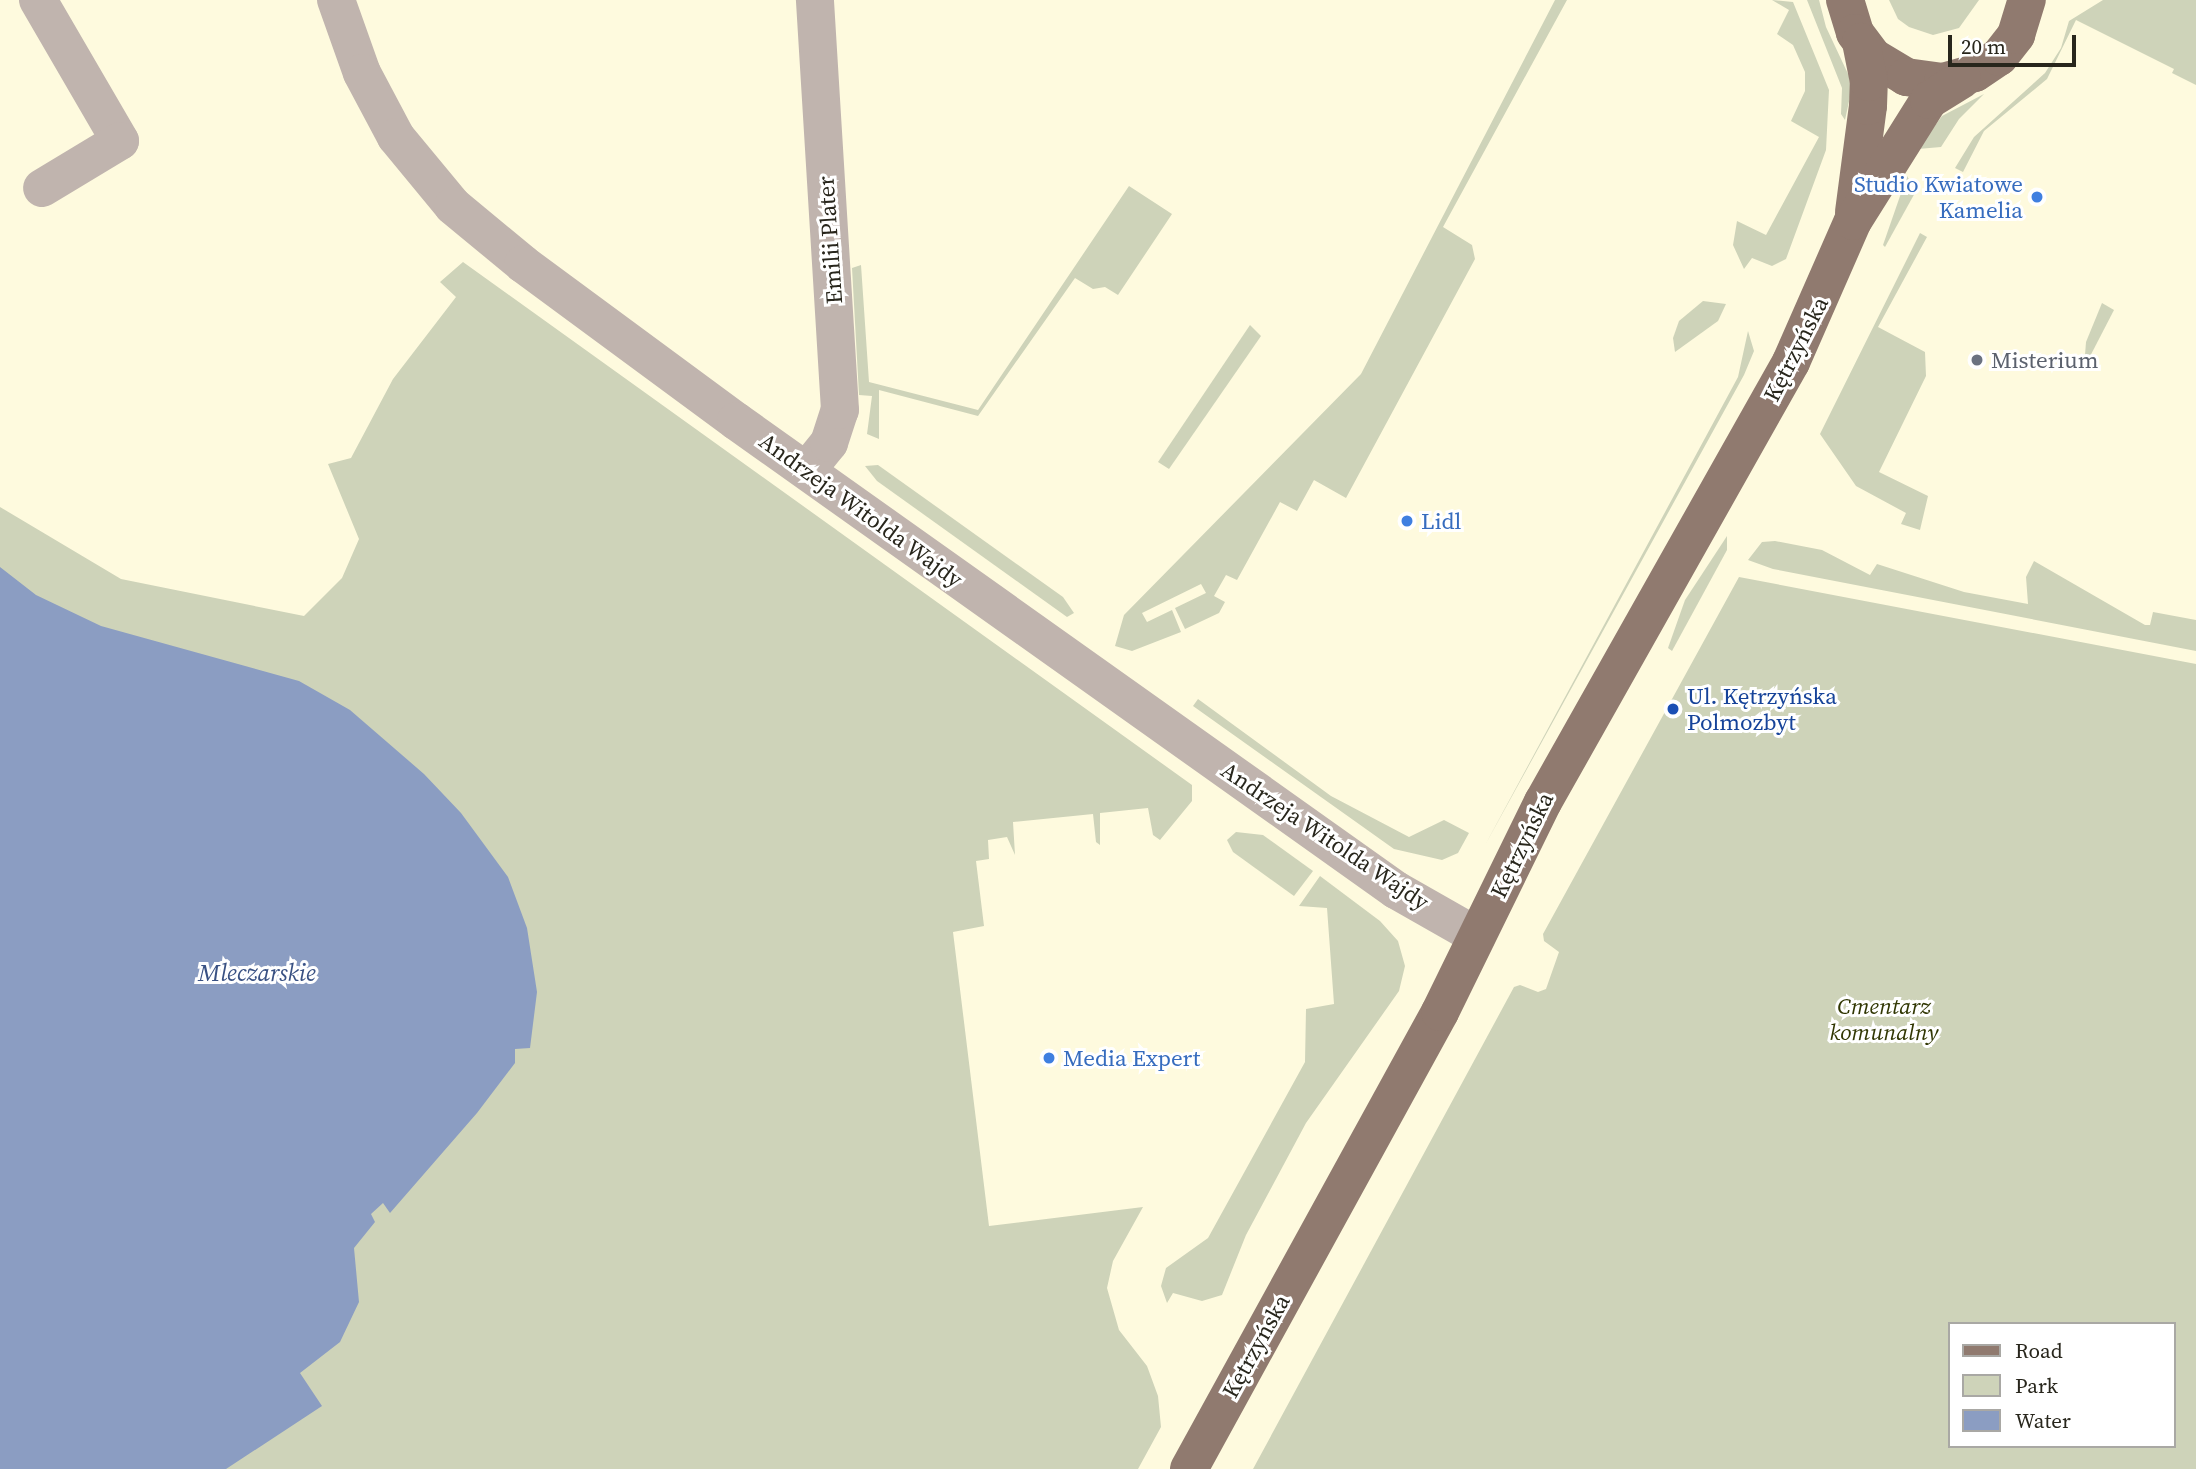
<!DOCTYPE html>
<meta charset="utf-8">
<style>
body{margin:0}
#map{position:relative;width:2196px;height:1469px;overflow:hidden;background:#fefade;font-family:"Source Serif 4",serif}
div>[style]{position:absolute}
.green>*{inset:0;background:#ced3b9}
.water>*{inset:0;background:#8b9dc2}
.minor>*{height:38px;margin:-19px;padding:0 19px;transform-origin:19px;border-radius:19px;background:#c0b4ae}
.major>*{height:38px;margin:-19px;padding:0 19px;transform-origin:19px;border-radius:19px;background:#907a6f}
.dots>*{width:19px;height:19px;translate:-50% -50%;box-sizing:border-box;border:4px solid #fff;border-radius:50%}
span{translate:-50% -50%;white-space:nowrap;text-align:center;line-height:1.15;-webkit-text-stroke:6px #fff;paint-order:stroke}
.shop-label{font-size:23px;color:#366cbe}
.right{translate:-100% -50%;text-align:right}
.left{translate:0 -50%;text-align:left}
.street-label{font-size:23px;color:#28261c}
.worship-label{font-size:23px;color:#5b616d}
.transit-label{font-size:23px;color:#164399}
.park-label{font-size:23px;color:#313703;font-style:italic}
.water-label{font-size:24px;color:#395183;font-style:italic}
.legend{position:absolute;left:1948px;top:1322px;width:228px;height:126px;box-sizing:border-box;background:#fff;border:2px solid #a9a8a4;margin:0;padding:9px 12px;list-style:none;font-size:21px;color:#28261c}
.legend li{display:flex;align-items:center;gap:14px;height:35px}
.legend b{width:35px;border:2px solid #a9a8a4}
.scale{position:absolute;left:1948px;top:35px;width:128px;height:32px;box-sizing:border-box;border:4px solid #28261c;border-top:0;padding-left:9px;font-size:21px;line-height:24px;white-space:nowrap;color:#28261c;-webkit-text-stroke:5px #fff;paint-order:stroke}
</style>
<div id="map">
<div class="green">
<div style="clip-path:polygon(1555px 0,1567px 0,1443px 227px,1472px 245px,1475px 259px,1346px 498px,1314px 480px,1297px 511px,1280px 502px,1237px 580px,1226px 575px,1214px 596px,1225px 602px,1219px 613px,1185px 629px,1175px 608px,1206px 593px,1201px 584px,1142px 613px,1147px 622px,1172px 610px,1181px 632px,1132px 651px,1115px 646px,1124px 615px,1361px 374px)"></div>
<div style="clip-path:polygon(1772px 0,1793px 2px,1829px 90px,1826px 150px,1786px 259px,1772px 266px,1752px 258px,1744px 269px,1733px 245px,1737px 221px,1766px 235px,1819px 137px,1791px 121px,1805px 91px,1805px 72px,1793px 45px,1777px 34px,1789px 10px)"></div>
<div style="clip-path:polygon(1807px 0,1819px 0,1826px 27px,1849px 76px,1851px 92px,1845px 120px,1841px 114px,1842px 88px)"></div>
<div style="clip-path:polygon(1889px 0,1979px 0,1959px 28px,1933px 35px,1909px 27px,1898px 19px)"></div>
<div style="clip-path:polygon(2103px 0,2196px 0,2196px 85px,2172px 73px,2174px 69px,2076px 20px,2047px 79px,1984px 131px,1963px 172px,1955px 168px,1974px 137px,2045px 73px,2061px 48px,2069px 21px)"></div>
<div style="clip-path:polygon(1984px 94px,1959px 119px,1941px 147px,1918px 149px,1942px 116px)"></div>
<div style="clip-path:polygon(1907px 176px,1916px 191px,1885px 247px,1883px 245px)"></div>
<div style="clip-path:polygon(1129px 186px,1172px 214px,1118px 295px,1105px 287px,1093px 289px,1075px 278px,978px 416px,879px 390px,879px 439px,867px 434px,872px 396px,859px 395px,852px 268px,861px 265px,869px 382px,978px 410px)"></div>
<div style="clip-path:polygon(1920px 233px,1927px 237px,1878px 327px,1925px 352px,1926px 376px,1879px 472px,1928px 496px,1920px 530px,1901px 524px,1906px 513px,1856px 486px,1820px 434px)"></div>
<div style="clip-path:polygon(463px 262px,1192px 785px,1192px 801px,1160px 840px,1153px 835px,1148px 808px,1100px 813px,1100px 845px,1096px 842px,1093px 814px,1013px 822px,1015px 855px,1007px 837px,988px 840px,989px 859px,976px 861px,984px 926px,953px 932px,989px 1226px,1143px 1207px,1113px 1261px,1107px 1288px,1119px 1330px,1147px 1366px,1158px 1396px,1161px 1427px,1138px 1469px,0 1469px,0 507px,121px 579px,304px 616px,342px 578px,359px 539px,328px 464px,351px 458px,393px 379px,456px 297px,440px 282px)"></div>
<div style="clip-path:polygon(1703px 301px,1726px 304px,1718px 321px,1675px 352px,1673px 338px,1679px 321px)"></div>
<div style="clip-path:polygon(2102px 303px,2114px 310px,2084px 368px,2086px 342px)"></div>
<div style="clip-path:polygon(1250px 325px,1261px 336px,1169px 469px,1158px 462px)"></div>
<div style="clip-path:polygon(1748px 331px,1754px 351px,1744px 375px,1484px 847px,1738px 377px)"></div>
<div style="clip-path:polygon(878px 465px,1063px 597px,1074px 613px,1067px 617px,877px 481px,865px 466px)"></div>
<div style="clip-path:polygon(1727px 536px,1727px 550px,1672px 651px,1668px 648px,1685px 600px)"></div>
<div style="clip-path:polygon(1775px 541px,1822px 550px,1870px 575px,1877px 564px,1964px 592px,2028px 604px,2026px 577px,2034px 561px,2145px 625px,2150px 625px,2153px 612px,2196px 620px,2196px 651px,1773px 569px,1748px 560px,1762px 542px)"></div>
<div style="clip-path:polygon(evenodd,1739px 577px,2196px 664px,2196px 1469px,1253px 1469px,1514px 987px,1520px 985px,1538px 992px,1546px 989px,1559px 952px,1544px 941px,1543px 934px,1739px 577px,1949px 1324px,2173px 1324px,2173px 1446px,1949px 1446px,1949px 1324px)"></div>
<div style="clip-path:polygon(1198px 699px,1331px 796px,1409px 837px,1444px 820px,1469px 833px,1458px 853px,1442px 860px,1394px 849px,1193px 706px)"></div>
<div style="clip-path:polygon(1236px 832px,1263px 835px,1313px 871px,1294px 896px,1233px 852px,1227px 840px)"></div>
<div style="clip-path:polygon(1320px 876px,1380px 921px,1398px 941px,1405px 966px,1399px 991px,1306px 1123px,1246px 1235px,1222px 1295px,1202px 1301px,1173px 1293px,1167px 1303px,1161px 1286px,1166px 1268px,1208px 1238px,1305px 1062px,1306px 1009px,1334px 1004px,1327px 908px,1299px 906px)"></div>
</div>
<div class="water">
<div style="clip-path:polygon(0 567px,36px 595px,101px 626px,299px 681px,350px 710px,424px 774px,461px 813px,508px 877px,527px 928px,537px 992px,530px 1048px,515px 1049px,515px 1063px,477px 1113px,390px 1213px,383px 1203px,371px 1214px,375px 1222px,354px 1248px,359px 1302px,340px 1342px,300px 1373px,322px 1406px,226px 1469px,0 1469px)"></div>
</div>
<div class="minor">
<div style="left:38px;top:0;width:163px;rotate:59.8deg"></div>
<div style="left:120px;top:141px;width:91px;rotate:148.9deg"></div>
<div style="left:336px;top:0;width:77px;rotate:70.4deg"></div>
<div style="left:362px;top:73px;width:72px;rotate:62deg"></div>
<div style="left:396px;top:137px;width:89px;rotate:50.4deg"></div>
<div style="left:453px;top:206px;width:91px;rotate:39.6deg"></div>
<div style="left:523px;top:264px;width:265px;rotate:36.4deg"></div>
<div style="left:736px;top:421px;width:810px;rotate:35.4deg"></div>
<div style="left:1396px;top:890px;width:93px;rotate:29.6deg"></div>
<div style="left:807px;top:470px;width:35px;rotate:-51deg"></div>
<div style="left:829px;top:443px;width:35px;rotate:-72deg"></div>
<div style="left:840px;top:410px;width:411px;rotate:-93.5deg"></div>
</div>
<div class="major">
<div style="left:1845px;top:0;width:34px;rotate:73deg"></div>
<div style="left:1855px;top:33px;width:30px;rotate:53deg"></div>
<div style="left:1873px;top:57px;width:39px;rotate:31deg"></div>
<div style="left:1906px;top:77px;width:37px;rotate:8deg"></div>
<div style="left:1943px;top:82px;width:33px;rotate:-16deg"></div>
<div style="left:1975px;top:73px;width:29px;rotate:-34deg"></div>
<div style="left:1999px;top:57px;width:28px;rotate:-52deg"></div>
<div style="left:2016px;top:35px;width:37px;rotate:-73deg"></div>
<div style="left:1854px;top:212px;width:107px;rotate:-82.5deg"></div>
<div style="left:1868px;top:106px;width:24px;rotate:-88deg"></div>
<div style="left:1869px;top:82px;width:41px;rotate:-101.3deg"></div>
<div style="left:1189px;top:1469px;width:521px;rotate:-61.22deg"></div>
<div style="left:1440px;top:1012px;width:234px;rotate:-63.9deg"></div>
<div style="left:1543px;top:802px;width:505px;rotate:-60.59deg"></div>
<div style="left:1791px;top:362px;width:154px;rotate:-66.3deg"></div>
<div style="left:1853px;top:221px;width:143px;rotate:-57.9deg"></div>
<div style="left:1929px;top:100px;width:39px;rotate:-32deg"></div>
</div>
<div class="dots">
<div style="left:2037px;top:197px;background:#3f7fe0"></div>
<div style="left:1977px;top:360px;background:#6b7280"></div>
<div style="left:1407px;top:521px;background:#3f7fe0"></div>
<div style="left:1673px;top:709px;background:#1a4fb4"></div>
<div style="left:1049px;top:1058px;background:#3f7fe0"></div>
</div>
<div class="shop-label">
<span class="right" style="left:2023px;top:197px">Studio Kwiatowe<br>Kamelia</span>
<span class="left" style="left:1421px;top:521px">Lidl</span>
<span class="left" style="left:1063px;top:1058px">Media Expert</span>
</div>
<div class="street-label">
<span style="left:830px;top:240px;rotate:-94deg">Emilii Plater</span>
<span style="left:1796px;top:349px;rotate:-63deg">Kętrzyńska</span>
<span style="left:861px;top:510px;rotate:36deg">Andrzeja Witolda Wajdy</span>
<span style="left:1325px;top:836px;rotate:34deg">Andrzeja Witolda Wajdy</span>
<span style="left:1522px;top:845px;rotate:-64deg">Kętrzyńska</span>
<span style="left:1256px;top:1346px;rotate:-61deg">Kętrzyńska</span>
</div>
<div class="worship-label">
<span class="left" style="left:1991px;top:360px">Misterium</span>
</div>
<div class="transit-label">
<span class="left" style="left:1687px;top:709px">Ul. Kętrzyńska<br>Polmozbyt</span>
</div>
<div class="park-label">
<span style="left:1884px;top:1019px">Cmentarz<br>komunalny</span>
</div>
<div class="water-label">
<span style="left:257px;top:973px">Mleczarskie</span>
</div>
<ul class="legend">
<li><b style="height:9px;background:#907a6f"></b>Road</li>
<li><b style="height:19px;background:#ced3b9"></b>Park</li>
<li><b style="height:19px;background:#8b9dc2"></b>Water</li>
</ul>
<div class="scale">20 m</div>
</div>
